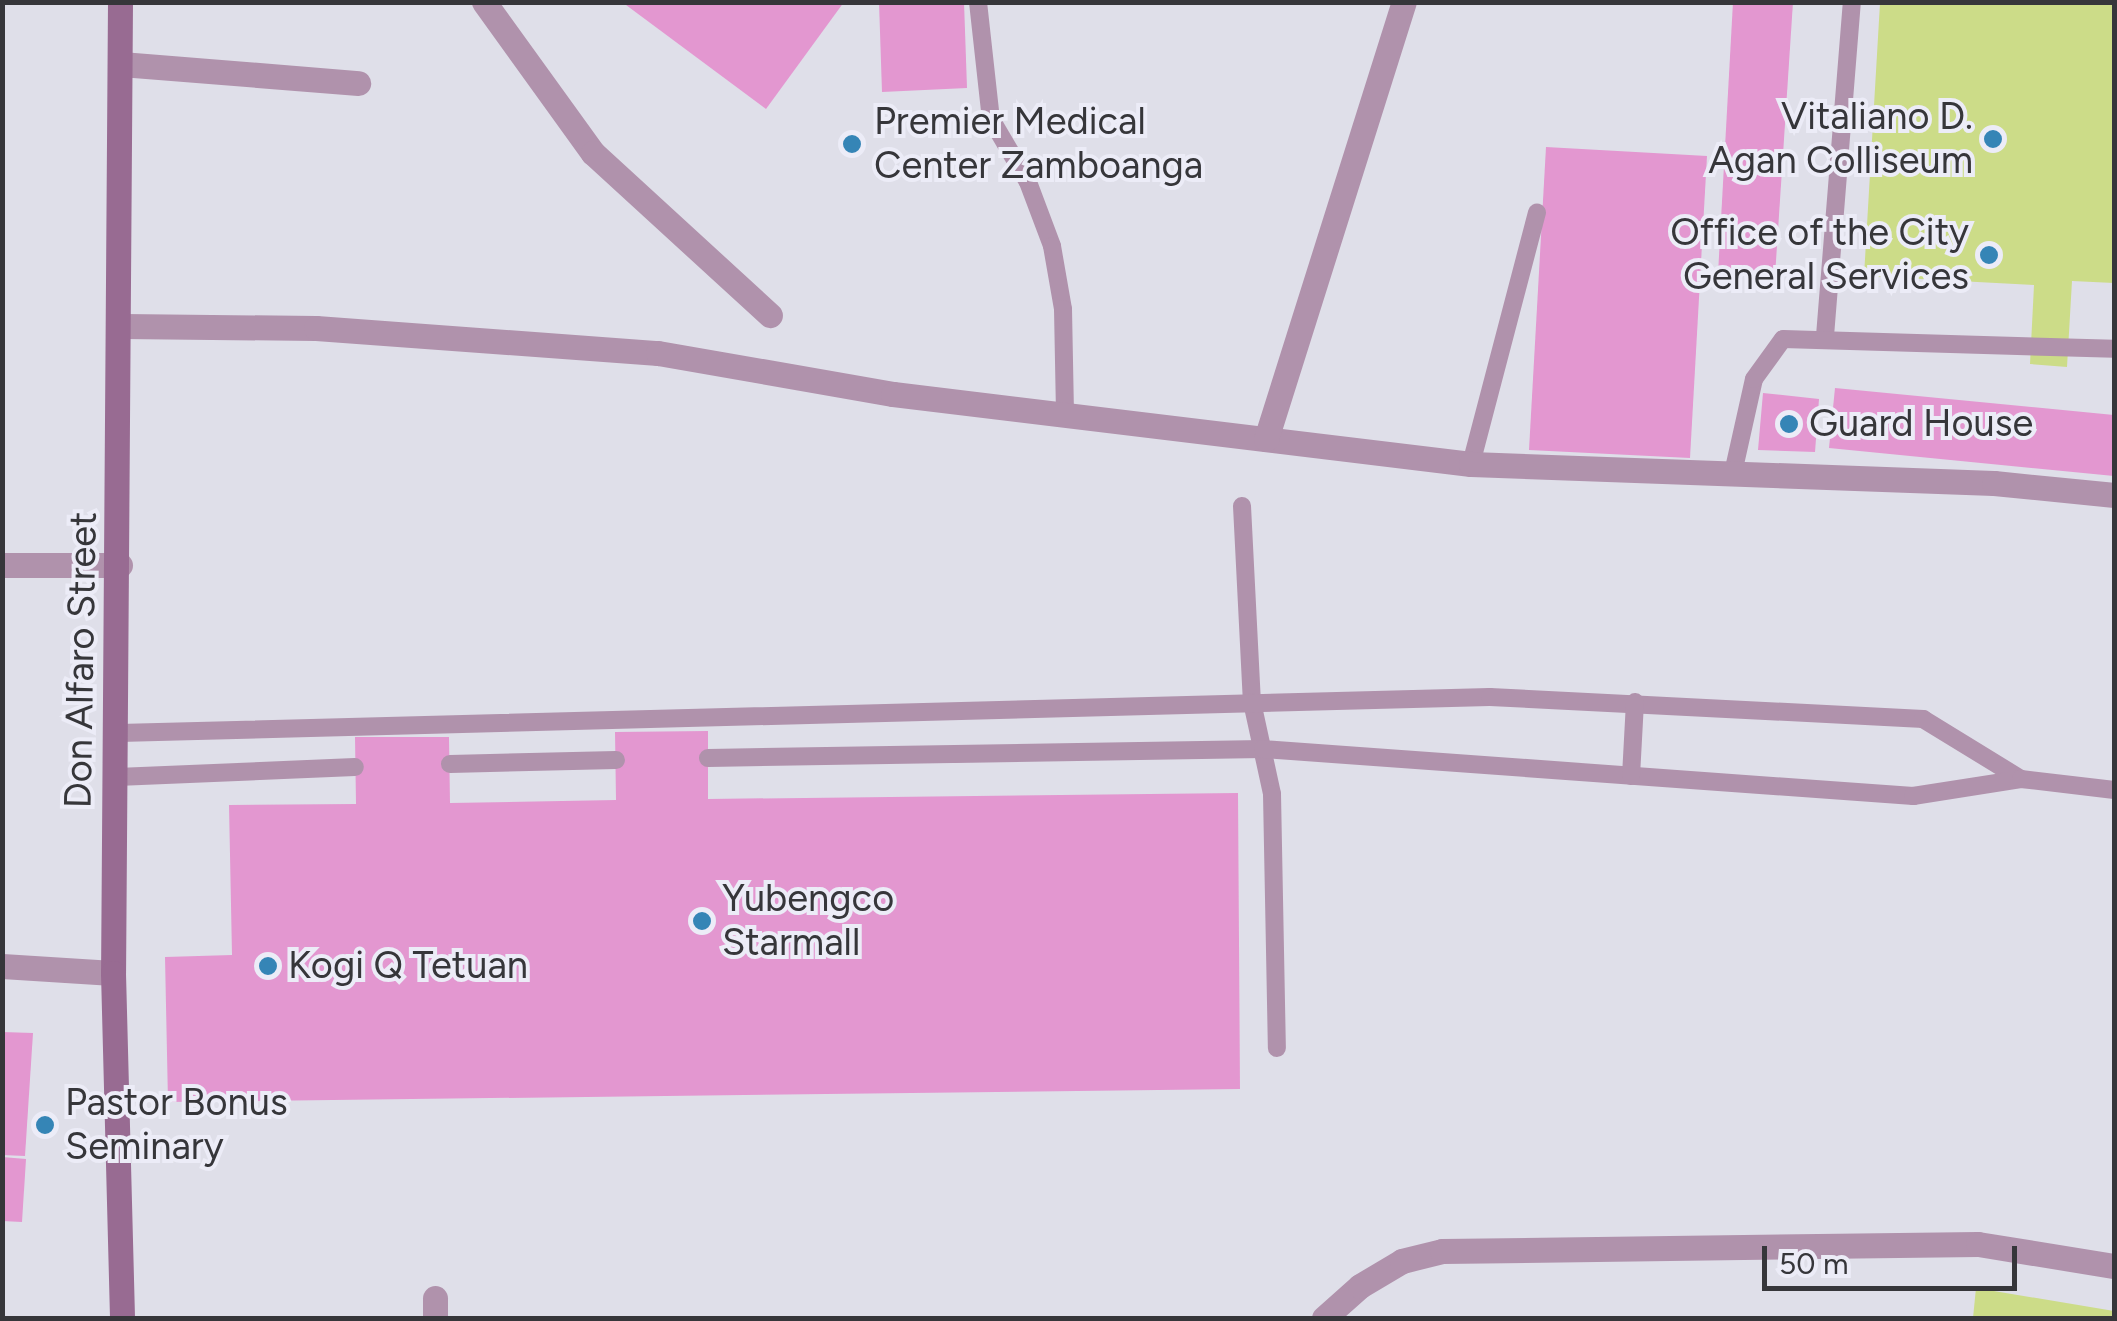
<!DOCTYPE html>
<style>
body{margin:0}
#map{position:relative;width:2117px;height:1321px;overflow:hidden;background:#dfdfe9;font-family:Figtree,sans-serif}
div>[style]{position:absolute}
.green>*{inset:0;background:#ccdc88}
.building>*{inset:0;background:#e397d0}
.service>*{height:18px;margin:-9px;padding:0 9px;transform-origin:9px;border-radius:9px;background:#b092ac}
.minor>*{height:25px;margin:-12.5px;padding:0 12.5px;transform-origin:12.5px;border-radius:12.5px;background:#b092ac}
.tertiary>*{height:25px;margin:-12.5px;padding:0 12.5px;transform-origin:12.5px;border-radius:12.5px;background:#b092ac}
.secondary>*{height:25px;margin:-12.5px;padding:0 12.5px;transform-origin:12.5px;border-radius:12.5px;background:#986b92}
.dots>*{width:28px;height:28px;translate:-50% -50%;box-sizing:border-box;border:5px solid #ececf7;border-radius:50%}
span{translate:-50% -50%;white-space:nowrap;text-align:center;line-height:1.15;-webkit-text-stroke:8px #ececf7;paint-order:stroke}
.poi-label{font-size:38px;color:#36363a}
.right{translate:-100% -50%;text-align:right}
.left{translate:0 -50%;text-align:left}
.street-label{font-size:38px;color:#36363a}
.frame{position:absolute;inset:0;border:5px solid #36363a;pointer-events:none}
.scale{position:absolute;left:1762px;top:1246px;width:255px;height:45px;box-sizing:border-box;border:5px solid #36363a;border-top:0;padding-left:12px;font-size:30px;line-height:35px;white-space:nowrap;color:#36363a;-webkit-text-stroke:8px #ececf7;paint-order:stroke}
</style>
<div id="map">
<div class="green">
<div style="clip-path:polygon(1880px 3px,2114px 3px,2114px 283px,2072px 281px,2067px 367px,2030px 364px,2034px 285px,1864px 276px)"></div>
<div style="clip-path:polygon(1976px 1288px,2114px 1311px,2114px 1318px,1973px 1318px)"></div>
</div>
<div class="building">
<div style="clip-path:polygon(622px 2px,844px 2px,766px 109px)"></div>
<div style="clip-path:polygon(879px 2px,964px 2px,967px 88px,882px 92px)"></div>
<div style="clip-path:polygon(1733px 2px,1793px 2px,1775px 276px,1718px 274px)"></div>
<div style="clip-path:polygon(1546px 147px,1707px 156px,1690px 458px,1529px 450px)"></div>
<div style="clip-path:polygon(1835px 388px,2114px 415px,2114px 476px,1829px 448px)"></div>
<div style="clip-path:polygon(1763px 393px,1819px 399px,1815px 452px,1758px 450px)"></div>
<div style="clip-path:polygon(708px 731px,708px 799px,1238px 793px,1240px 1089px,168px 1102px,165px 957px,232px 955px,229px 805px,356px 804px,355px 737px,449px 737px,450px 803px,616px 800px,615px 732px)"></div>
<div style="clip-path:polygon(2px 1032px,33px 1033px,25px 1156px,2px 1155px)"></div>
<div style="clip-path:polygon(2px 1157px,26px 1159px,22px 1222px,2px 1221px)"></div>
</div>
<div class="service">
<div style="left:978px;top:2px;width:118px;rotate:83.7deg"></div>
<div style="left:991px;top:119px;width:73px;rotate:59.6deg"></div>
<div style="left:1028px;top:182px;width:68px;rotate:69.4deg"></div>
<div style="left:1052px;top:246px;width:64px;rotate:80.1deg"></div>
<div style="left:1063px;top:309px;width:107px;rotate:88.9deg"></div>
<div style="left:1825px;top:336px;width:335px;rotate:-85.4deg"></div>
<div style="left:1471px;top:464px;width:260px;rotate:-75.3deg"></div>
<div style="left:1733px;top:473px;width:96px;rotate:-77.4deg"></div>
<div style="left:1754px;top:379px;width:49px;rotate:-54.1deg"></div>
<div style="left:1783px;top:339px;width:331px;rotate:1.7deg"></div>
<div style="left:1242px;top:506px;width:196px;rotate:87.1deg"></div>
<div style="left:1252px;top:702px;width:94px;rotate:77.7deg"></div>
<div style="left:1272px;top:794px;width:254px;rotate:88.9deg"></div>
<div style="left:119px;top:733px;width:1371px;rotate:-1.5deg"></div>
<div style="left:1490px;top:697px;width:434px;rotate:2.9deg"></div>
<div style="left:1923px;top:719px;width:115px;rotate:31.5deg"></div>
<div style="left:708px;top:758px;width:555px;rotate:-0.93deg"></div>
<div style="left:1263px;top:749px;width:652px;rotate:4.14deg"></div>
<div style="left:1913px;top:796px;width:109px;rotate:-8.9deg"></div>
<div style="left:2021px;top:779px;width:94px;rotate:6.7deg"></div>
<div style="left:450px;top:764px;width:166px;rotate:-1.4deg"></div>
<div style="left:1631px;top:776px;width:74px;rotate:-86.9deg"></div>
<div style="left:117px;top:777px;width:238px;rotate:-2.4deg"></div>
</div>
<div class="minor">
<div style="left:484px;top:2px;width:186px;rotate:54.2deg"></div>
<div style="left:593px;top:153px;width:240px;rotate:42.5deg"></div>
<div style="left:121px;top:64px;width:238px;rotate:4.6deg"></div>
<div style="left:123px;top:326px;width:193px;rotate:0.6deg"></div>
<div style="left:316px;top:328px;width:343px;rotate:4.2deg"></div>
<div style="left:658px;top:353px;width:239px;rotate:9.9deg"></div>
<div style="left:893px;top:394px;width:582px;rotate:6.91deg"></div>
<div style="left:1471px;top:464px;width:523px;rotate:2.08deg"></div>
<div style="left:1994px;top:483px;width:121px;rotate:5.7deg"></div>
<div style="left:1266px;top:439px;width:458px;rotate:-72.5deg"></div>
<div style="left:2px;top:966px;width:111px;rotate:3.6deg"></div>
<div style="left:435px;top:1298px;width:20px;rotate:90deg"></div>
<div style="left:1324px;top:1318px;width:48px;rotate:-41.6deg"></div>
<div style="left:1360px;top:1286px;width:49px;rotate:-30.8deg"></div>
<div style="left:1402px;top:1261px;width:41px;rotate:-14deg"></div>
<div style="left:1442px;top:1251px;width:536px;rotate:-0.75deg"></div>
<div style="left:1978px;top:1244px;width:138px;rotate:9.2deg"></div>
</div>
<div class="tertiary">
<div style="left:2px;top:565px;width:118px"></div>
</div>
<div class="secondary">
<div style="left:120px;top:2px;width:971px;rotate:90.41deg"></div>
<div style="left:113px;top:973px;width:345px;rotate:88.5deg"></div>
</div>
<div class="dots">
<div style="left:1993px;top:139px;background:#3585b6"></div>
<div style="left:852px;top:144px;background:#3585b6"></div>
<div style="left:1989px;top:255px;background:#3585b6"></div>
<div style="left:1789px;top:424px;background:#3585b6"></div>
<div style="left:702px;top:921px;background:#3585b6"></div>
<div style="left:268px;top:966px;background:#3585b6"></div>
<div style="left:45px;top:1125px;background:#3585b6"></div>
</div>
<div class="poi-label">
<span class="right" style="left:1973px;top:139px">Vitaliano D.<br>Agan Colliseum</span>
<span class="left" style="left:874px;top:144px">Premier Medical<br>Center Zamboanga</span>
<span class="right" style="left:1969px;top:255px">Office of the City<br>General Services</span>
<span class="left" style="left:1809px;top:424px">Guard House</span>
<span class="left" style="left:722px;top:921px">Yubengco<br>Starmall</span>
<span class="left" style="left:288px;top:966px">Kogi Q Tetuan</span>
<span class="left" style="left:65px;top:1125px">Pastor Bonus<br>Seminary</span>
</div>
<div class="street-label">
<span style="left:81px;top:660px;rotate:-89deg">Don Alfaro Street</span>
</div>
<div class="frame"></div>
<div class="scale">50 m</div>
</div>
